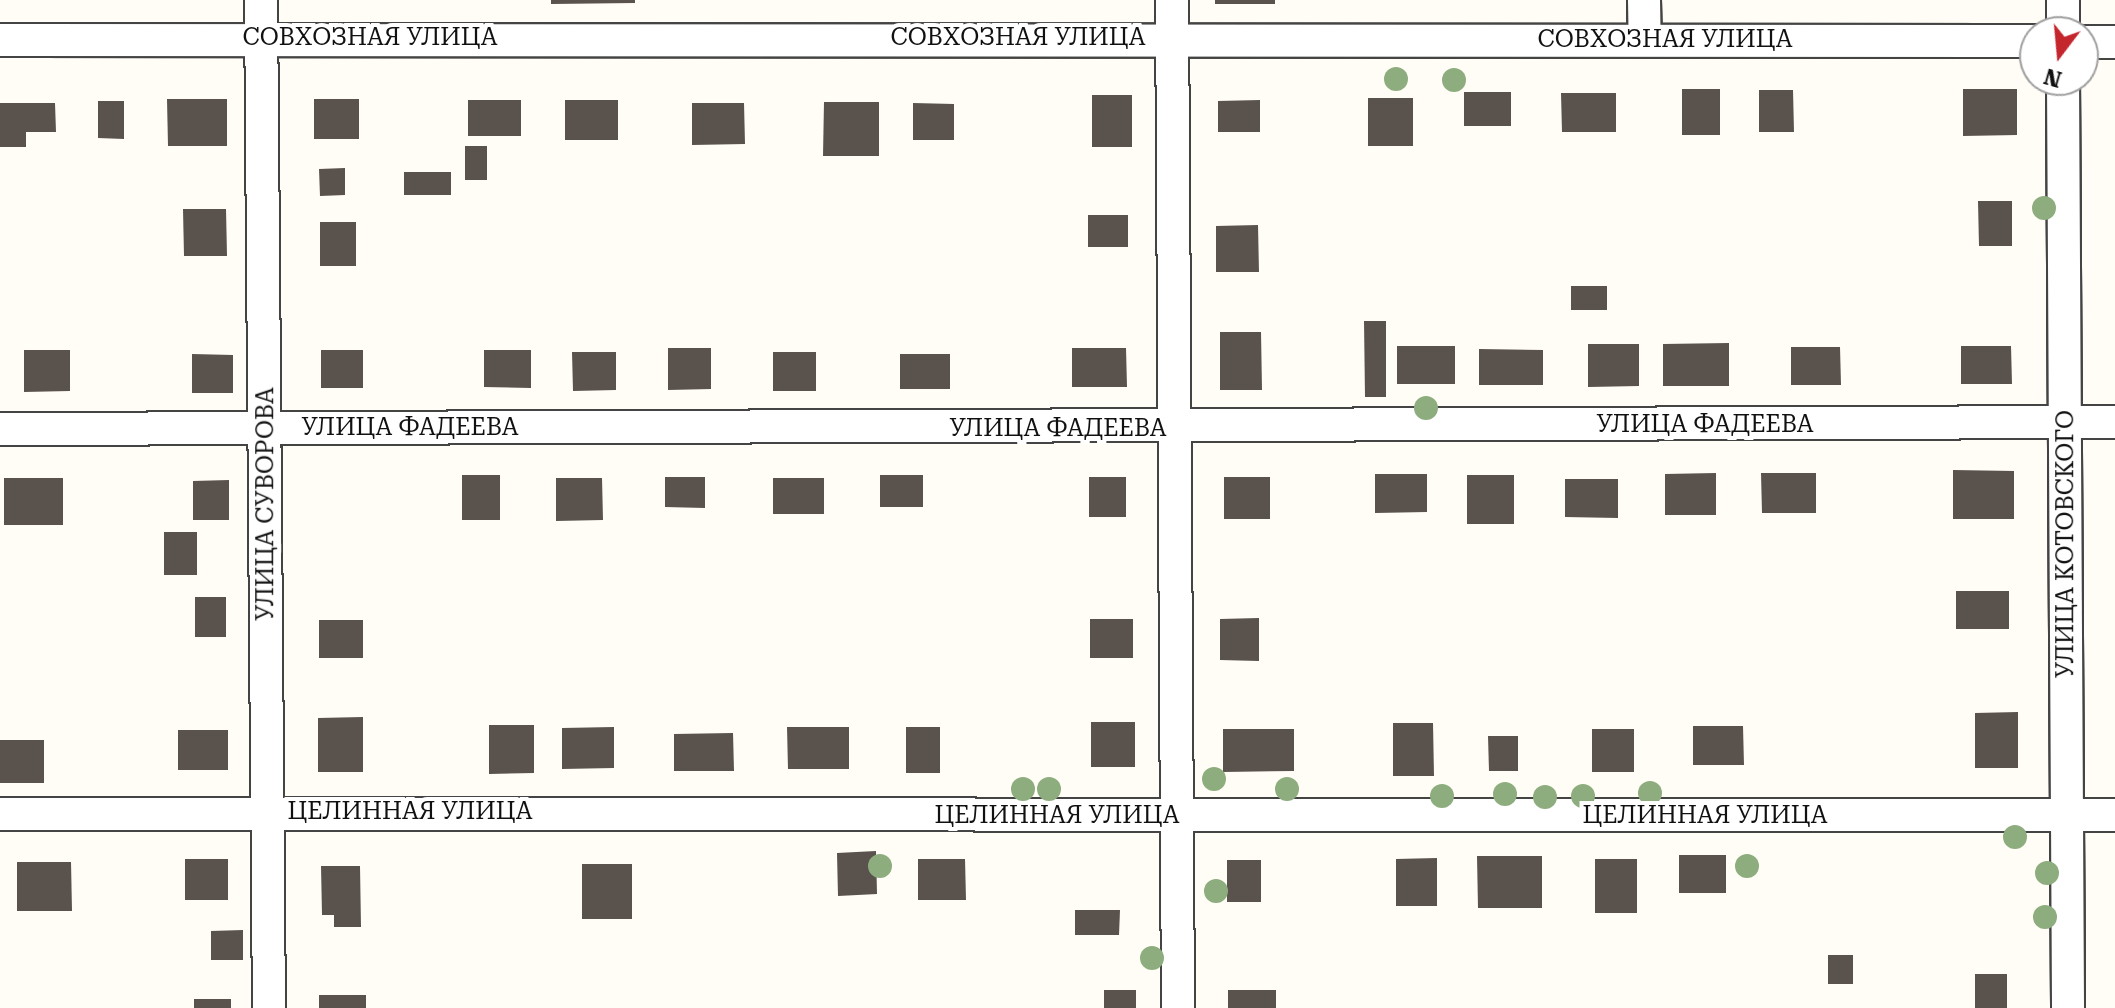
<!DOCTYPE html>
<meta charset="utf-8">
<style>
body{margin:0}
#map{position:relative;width:2115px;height:1008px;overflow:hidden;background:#fffdf5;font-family:"Roboto Serif",serif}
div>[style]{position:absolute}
.building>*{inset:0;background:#5a524d}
.roads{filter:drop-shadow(2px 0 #444) drop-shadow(-2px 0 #444) drop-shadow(0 2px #444) drop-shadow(0 -2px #444)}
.minor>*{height:32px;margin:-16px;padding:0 16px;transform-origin:16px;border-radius:16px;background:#fff}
.trees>*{width:24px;height:24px;margin:-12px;border-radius:50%;background:#8dad7f}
span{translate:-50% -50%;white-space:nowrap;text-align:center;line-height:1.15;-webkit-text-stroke:8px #fff;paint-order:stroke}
.street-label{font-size:24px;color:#111}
.north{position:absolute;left:2019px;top:16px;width:80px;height:80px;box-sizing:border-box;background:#fff;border:2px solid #a0a0a0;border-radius:50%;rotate:196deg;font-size:22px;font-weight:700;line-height:32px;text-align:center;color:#111}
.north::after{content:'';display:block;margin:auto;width:28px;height:36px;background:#c4262e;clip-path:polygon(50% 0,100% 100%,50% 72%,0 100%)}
</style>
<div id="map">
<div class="building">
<div style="clip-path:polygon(551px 0,635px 0,635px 3px,551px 4px)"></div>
<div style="clip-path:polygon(1215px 0,1275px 0,1275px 4px,1215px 4px)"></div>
<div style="clip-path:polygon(1682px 89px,1720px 89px,1720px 135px,1682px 135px)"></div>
<div style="clip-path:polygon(1963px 89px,2017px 89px,2017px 135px,1963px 136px)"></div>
<div style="clip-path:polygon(1759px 90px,1793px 90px,1794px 132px,1759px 132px)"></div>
<div style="clip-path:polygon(1464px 92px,1511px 92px,1511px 126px,1464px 126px)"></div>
<div style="clip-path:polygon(1561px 93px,1616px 93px,1616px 132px,1562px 132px)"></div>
<div style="clip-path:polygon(1092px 95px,1132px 95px,1132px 147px,1092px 147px)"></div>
<div style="clip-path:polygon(1368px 98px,1413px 98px,1413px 146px,1368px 146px)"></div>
<div style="clip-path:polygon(167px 99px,227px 99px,227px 146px,168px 146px)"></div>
<div style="clip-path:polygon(314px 99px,359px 99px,359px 139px,314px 139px)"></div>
<div style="clip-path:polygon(468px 100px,521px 100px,521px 136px,468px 136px)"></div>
<div style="clip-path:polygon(565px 100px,618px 100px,618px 140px,565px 140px)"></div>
<div style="clip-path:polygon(1260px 100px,1260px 132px,1218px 132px,1218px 101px)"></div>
<div style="clip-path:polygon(98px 101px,124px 101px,124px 139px,98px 138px)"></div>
<div style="clip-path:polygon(824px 102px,879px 102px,879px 156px,823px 156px)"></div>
<div style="clip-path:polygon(0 103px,55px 103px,56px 132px,26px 132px,26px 147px,0 147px)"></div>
<div style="clip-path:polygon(692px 103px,744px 103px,745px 144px,692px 145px)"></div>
<div style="clip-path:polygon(913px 103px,954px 104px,954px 140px,913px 140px)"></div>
<div style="clip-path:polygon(465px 146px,487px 146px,487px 180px,465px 180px)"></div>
<div style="clip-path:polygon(345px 168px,345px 195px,320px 196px,319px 169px)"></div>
<div style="clip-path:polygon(404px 172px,451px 172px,451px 195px,404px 195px)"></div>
<div style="clip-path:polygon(1978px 201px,2012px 201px,2012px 246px,1979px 246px)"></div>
<div style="clip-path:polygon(183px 209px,226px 209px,227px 256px,184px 256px)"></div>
<div style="clip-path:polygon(1088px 215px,1128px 215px,1128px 247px,1088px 247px)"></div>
<div style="clip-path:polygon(320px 222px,356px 222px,356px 266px,320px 266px)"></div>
<div style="clip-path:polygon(1258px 225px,1259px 272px,1216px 272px,1216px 226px)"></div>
<div style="clip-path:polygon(1571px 286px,1607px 286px,1607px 310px,1571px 310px)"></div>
<div style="clip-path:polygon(1364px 321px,1386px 321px,1386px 397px,1365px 397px)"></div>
<div style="clip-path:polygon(1220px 332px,1261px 332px,1262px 390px,1220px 390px)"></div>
<div style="clip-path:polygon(1729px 343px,1729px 386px,1663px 386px,1663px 344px)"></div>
<div style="clip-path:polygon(1588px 344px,1639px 344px,1639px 386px,1588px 387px)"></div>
<div style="clip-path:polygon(1397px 346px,1455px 346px,1455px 384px,1397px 384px)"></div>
<div style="clip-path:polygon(1961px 346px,2011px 346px,2012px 384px,1961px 384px)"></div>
<div style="clip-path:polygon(1791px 347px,1840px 347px,1841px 385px,1791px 385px)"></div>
<div style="clip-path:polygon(668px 348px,711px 348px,711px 389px,668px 390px)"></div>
<div style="clip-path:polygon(1072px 348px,1126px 348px,1127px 387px,1072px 387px)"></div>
<div style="clip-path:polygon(1479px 349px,1543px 350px,1543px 385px,1479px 385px)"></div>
<div style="clip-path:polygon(24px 350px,70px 350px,70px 391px,24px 392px)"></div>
<div style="clip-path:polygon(321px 350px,363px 350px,363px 388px,321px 388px)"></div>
<div style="clip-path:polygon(484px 350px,531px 350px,531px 388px,484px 387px)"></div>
<div style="clip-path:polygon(572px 352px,616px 352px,616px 390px,573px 391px)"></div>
<div style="clip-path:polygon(773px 352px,816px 352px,816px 391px,773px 391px)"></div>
<div style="clip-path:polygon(192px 354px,233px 355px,233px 393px,192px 393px)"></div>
<div style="clip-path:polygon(900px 354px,950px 354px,950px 389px,900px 389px)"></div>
<div style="clip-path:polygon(1953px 470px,2014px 471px,2014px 519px,1953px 519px)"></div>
<div style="clip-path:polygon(1716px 473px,1716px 515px,1665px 515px,1665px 474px)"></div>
<div style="clip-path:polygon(1761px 473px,1816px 473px,1816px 513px,1762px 513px)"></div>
<div style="clip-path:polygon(1375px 474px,1427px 474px,1427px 512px,1375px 513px)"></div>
<div style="clip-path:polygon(462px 475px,500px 475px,500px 520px,462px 520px)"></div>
<div style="clip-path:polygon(880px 475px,923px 475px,923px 507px,880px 507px)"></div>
<div style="clip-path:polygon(1467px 475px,1514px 475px,1514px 524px,1467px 524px)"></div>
<div style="clip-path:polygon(665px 477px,705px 477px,705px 508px,665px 507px)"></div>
<div style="clip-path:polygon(1089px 477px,1126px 477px,1126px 517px,1089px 517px)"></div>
<div style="clip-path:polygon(1224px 477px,1270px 477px,1270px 519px,1224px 519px)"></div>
<div style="clip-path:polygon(4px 478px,63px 478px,63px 525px,4px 525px)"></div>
<div style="clip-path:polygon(556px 478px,602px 478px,603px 520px,556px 521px)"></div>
<div style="clip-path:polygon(773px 478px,824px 478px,824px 514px,773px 514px)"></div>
<div style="clip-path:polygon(1565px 479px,1618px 479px,1618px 518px,1565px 517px)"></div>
<div style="clip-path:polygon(229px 480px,229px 520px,193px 520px,193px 481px)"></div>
<div style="clip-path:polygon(164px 532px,197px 532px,197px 575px,164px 575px)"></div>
<div style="clip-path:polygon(1956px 591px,2009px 591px,2009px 629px,1956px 629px)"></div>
<div style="clip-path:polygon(195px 597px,226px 597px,226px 637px,195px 637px)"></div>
<div style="clip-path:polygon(1259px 618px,1259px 661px,1220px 660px,1220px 619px)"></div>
<div style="clip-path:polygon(1090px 619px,1133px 619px,1133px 658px,1090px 658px)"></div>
<div style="clip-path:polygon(319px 620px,363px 620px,363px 658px,319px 658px)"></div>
<div style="clip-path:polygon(2018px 712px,2018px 768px,1975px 768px,1975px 713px)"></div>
<div style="clip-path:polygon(363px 717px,363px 772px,318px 772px,318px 718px)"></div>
<div style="clip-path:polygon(1091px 722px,1135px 722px,1135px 767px,1091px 767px)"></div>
<div style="clip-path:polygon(1393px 723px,1433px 723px,1434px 776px,1393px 776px)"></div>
<div style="clip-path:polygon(489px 725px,534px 725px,534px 773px,489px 774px)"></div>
<div style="clip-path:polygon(1693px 726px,1743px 726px,1744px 765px,1693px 765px)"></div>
<div style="clip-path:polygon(614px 727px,614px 768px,562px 769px,562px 728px)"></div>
<div style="clip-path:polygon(787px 727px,849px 727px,849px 769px,788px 769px)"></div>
<div style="clip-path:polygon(906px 727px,940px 727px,940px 773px,906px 773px)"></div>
<div style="clip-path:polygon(1223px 729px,1294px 729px,1294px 771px,1223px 772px)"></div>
<div style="clip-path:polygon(1592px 729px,1634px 729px,1634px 772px,1592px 772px)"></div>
<div style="clip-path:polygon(178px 730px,228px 730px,228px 770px,178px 770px)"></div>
<div style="clip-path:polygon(733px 733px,734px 771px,674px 771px,674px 734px)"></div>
<div style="clip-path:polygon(1488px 736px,1518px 736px,1518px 771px,1489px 771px)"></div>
<div style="clip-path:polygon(0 740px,44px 740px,44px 783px,0 783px)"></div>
<div style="clip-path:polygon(876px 851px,877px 894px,838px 896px,837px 853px)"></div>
<div style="clip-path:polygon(1679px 855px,1726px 855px,1726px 893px,1679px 893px)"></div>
<div style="clip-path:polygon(1477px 856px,1542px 856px,1542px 908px,1478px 908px)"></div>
<div style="clip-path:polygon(1437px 858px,1437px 906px,1396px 906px,1396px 859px)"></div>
<div style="clip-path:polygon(185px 859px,228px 859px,228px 900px,185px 900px)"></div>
<div style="clip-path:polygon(918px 859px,965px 859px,966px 900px,918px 900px)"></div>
<div style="clip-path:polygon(1595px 859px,1637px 859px,1637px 913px,1595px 913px)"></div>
<div style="clip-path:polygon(1227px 860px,1261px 860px,1261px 902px,1227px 902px)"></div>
<div style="clip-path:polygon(17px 862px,71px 862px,72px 911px,17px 911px)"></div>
<div style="clip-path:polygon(582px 864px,632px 864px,632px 919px,582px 919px)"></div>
<div style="clip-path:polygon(321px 866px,360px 866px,361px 927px,334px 927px,334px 915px,322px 915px)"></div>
<div style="clip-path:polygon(1075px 910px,1120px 910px,1119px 935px,1075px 935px)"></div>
<div style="clip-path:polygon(243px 930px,243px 960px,211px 960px,211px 931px)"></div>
<div style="clip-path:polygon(1828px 955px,1853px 955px,1853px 984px,1828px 984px)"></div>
<div style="clip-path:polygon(1975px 974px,2007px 974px,2007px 1008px,1975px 1008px)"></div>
<div style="clip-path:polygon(1104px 990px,1136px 990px,1136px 1008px,1104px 1008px)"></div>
<div style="clip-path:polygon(1228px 990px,1276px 990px,1276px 1008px,1228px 1008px)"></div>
<div style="clip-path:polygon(319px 995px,366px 995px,366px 1008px,319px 1008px)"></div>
<div style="clip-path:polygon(194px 999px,231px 999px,231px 1008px,194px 1008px)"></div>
</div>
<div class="roads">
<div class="minor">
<div style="left:261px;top:0;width:1008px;rotate:89.55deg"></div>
<div style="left:1172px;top:0;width:1008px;rotate:89.66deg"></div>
<div style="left:1644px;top:0;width:39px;rotate:89deg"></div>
<div style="left:2063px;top:0;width:32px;rotate:90deg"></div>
<div style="left:0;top:40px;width:2035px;rotate:0.03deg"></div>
<div style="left:2083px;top:42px;width:32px"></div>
<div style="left:2063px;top:80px;width:928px;rotate:89.69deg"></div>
<div style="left:0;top:429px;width:2115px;rotate:-0.19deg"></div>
<div style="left:0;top:814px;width:2115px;rotate:0.03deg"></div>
</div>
</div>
<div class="trees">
<div style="left:1396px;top:79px"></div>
<div style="left:1454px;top:80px"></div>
<div style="left:2044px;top:208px"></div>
<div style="left:1426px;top:408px"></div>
<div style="left:1214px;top:779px"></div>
<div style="left:1023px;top:789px"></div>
<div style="left:1049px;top:789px"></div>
<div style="left:1287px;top:789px"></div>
<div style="left:1650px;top:793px"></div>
<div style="left:1505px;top:794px"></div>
<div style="left:1442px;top:796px"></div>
<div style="left:1583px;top:796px"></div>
<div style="left:1545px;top:797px"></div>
<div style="left:2015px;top:837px"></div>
<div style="left:880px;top:866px"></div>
<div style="left:1747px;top:866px"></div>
<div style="left:2047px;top:873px"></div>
<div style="left:1216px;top:891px"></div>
<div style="left:2045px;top:917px"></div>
<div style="left:1152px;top:958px"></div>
</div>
<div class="street-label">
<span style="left:370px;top:38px">СОВХОЗНАЯ УЛИЦА</span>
<span style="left:1018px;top:38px">СОВХОЗНАЯ УЛИЦА</span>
<span style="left:1665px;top:40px">СОВХОЗНАЯ УЛИЦА</span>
<span style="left:1705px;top:425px">УЛИЦА ФАДЕЕВА</span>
<span style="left:410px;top:428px">УЛИЦА ФАДЕЕВА</span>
<span style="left:1058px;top:429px">УЛИЦА ФАДЕЕВА</span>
<span style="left:266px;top:504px;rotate:-90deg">УЛИЦА СУВОРОВА</span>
<span style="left:2066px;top:544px;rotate:-90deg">УЛИЦА КОТОВСКОГО</span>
<span style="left:410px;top:812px">ЦЕЛИННАЯ УЛИЦА</span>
<span style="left:1057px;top:816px">ЦЕЛИННАЯ УЛИЦА</span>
<span style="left:1705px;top:816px">ЦЕЛИННАЯ УЛИЦА</span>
</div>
<div class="north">N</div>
</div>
